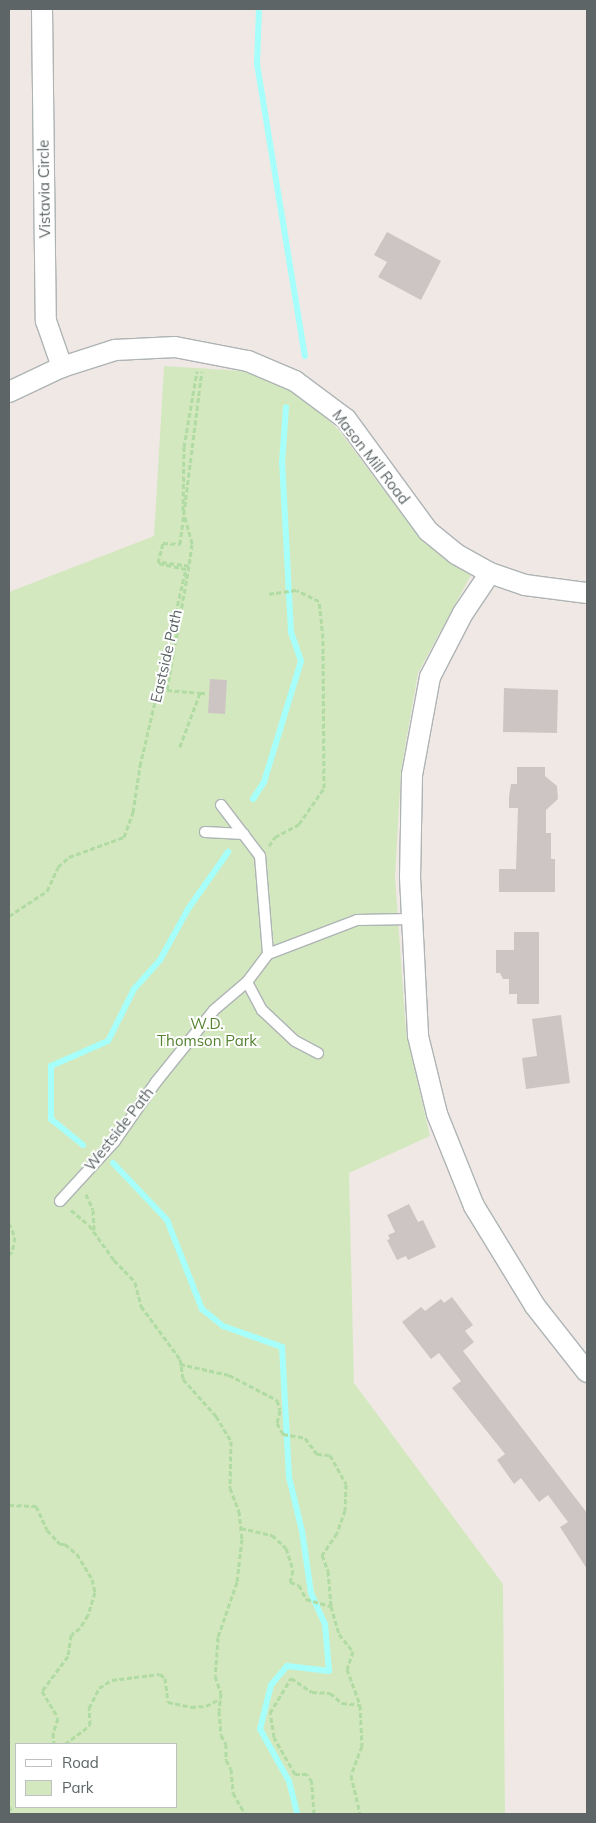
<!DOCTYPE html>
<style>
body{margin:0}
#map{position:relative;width:596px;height:1823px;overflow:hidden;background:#f0e8e5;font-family:Mulish,sans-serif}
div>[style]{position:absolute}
.green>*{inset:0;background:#d4e8c0}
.stream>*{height:6px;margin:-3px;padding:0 3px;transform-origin:3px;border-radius:3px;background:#a6fffa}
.building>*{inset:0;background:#cdc5c4}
.path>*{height:3px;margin-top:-1.5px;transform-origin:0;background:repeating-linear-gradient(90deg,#b0dba3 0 5px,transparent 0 7.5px)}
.roads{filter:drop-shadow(1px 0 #aeb4b5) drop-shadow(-1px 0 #aeb4b5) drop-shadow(0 1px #aeb4b5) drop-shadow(0 -1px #aeb4b5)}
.lane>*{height:10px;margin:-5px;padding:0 5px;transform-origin:5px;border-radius:5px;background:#fff}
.street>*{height:20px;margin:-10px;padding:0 10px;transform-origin:10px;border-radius:10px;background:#fff}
span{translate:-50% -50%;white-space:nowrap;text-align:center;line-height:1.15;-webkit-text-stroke:4px #fff;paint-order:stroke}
.street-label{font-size:15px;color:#5d6566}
.park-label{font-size:15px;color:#548230}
.frame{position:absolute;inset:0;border:10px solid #5d6566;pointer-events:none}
.legend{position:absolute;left:15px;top:1743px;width:162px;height:65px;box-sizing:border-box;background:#fff;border:1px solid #bec1c2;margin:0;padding:6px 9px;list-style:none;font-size:15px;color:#5d6566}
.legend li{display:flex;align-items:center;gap:10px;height:25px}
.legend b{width:25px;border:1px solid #bec1c2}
</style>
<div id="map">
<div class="green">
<div style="clip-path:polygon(evenodd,164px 366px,243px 371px,298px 392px,338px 429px,421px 540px,471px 575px,418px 673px,401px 771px,395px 877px,406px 1032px,430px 1136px,349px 1173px,354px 1383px,503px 1584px,505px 1814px,9px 1814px,9px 592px,154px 536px,164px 366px,16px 1744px,176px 1744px,176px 1807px,16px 1807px,16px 1744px)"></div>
</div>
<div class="stream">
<div style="left:259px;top:9px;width:55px;rotate:92.1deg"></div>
<div style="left:257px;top:64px;width:296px;rotate:80.7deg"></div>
<div style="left:253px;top:799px;width:20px;rotate:-57deg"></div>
<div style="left:264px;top:782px;width:127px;rotate:-73deg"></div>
<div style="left:301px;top:661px;width:31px;rotate:-109deg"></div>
<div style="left:291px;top:632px;width:169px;rotate:-93deg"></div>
<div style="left:282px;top:463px;width:56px;rotate:-85.9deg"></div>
<div style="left:83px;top:1145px;width:41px;rotate:-140.9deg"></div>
<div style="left:51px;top:1119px;width:53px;rotate:-90deg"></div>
<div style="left:51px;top:1066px;width:62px;rotate:-23.7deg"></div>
<div style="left:108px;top:1041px;width:58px;rotate:-63.4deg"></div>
<div style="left:134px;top:989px;width:39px;rotate:-48deg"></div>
<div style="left:160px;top:960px;width:58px;rotate:-61.2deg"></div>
<div style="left:188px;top:909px;width:70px;rotate:-54.9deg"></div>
<div style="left:113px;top:1163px;width:79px;rotate:46.5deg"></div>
<div style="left:167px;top:1220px;width:96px;rotate:68.5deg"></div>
<div style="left:202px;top:1309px;width:27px;rotate:39deg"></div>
<div style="left:223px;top:1326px;width:63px;rotate:19.6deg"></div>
<div style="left:282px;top:1347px;width:130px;rotate:86.9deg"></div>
<div style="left:289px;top:1477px;width:56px;rotate:76.5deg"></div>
<div style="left:302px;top:1531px;width:63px;rotate:81.7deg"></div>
<div style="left:311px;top:1593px;width:34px;rotate:66deg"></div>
<div style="left:325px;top:1624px;width:47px;rotate:85.1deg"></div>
<div style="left:329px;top:1671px;width:42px;rotate:-173.2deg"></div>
<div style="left:287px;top:1666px;width:25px;rotate:130deg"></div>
<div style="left:271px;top:1685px;width:45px;rotate:104deg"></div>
<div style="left:260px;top:1729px;width:60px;rotate:60.9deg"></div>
<div style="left:289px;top:1781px;width:34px;rotate:76deg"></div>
</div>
<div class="building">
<div style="clip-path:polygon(387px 232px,441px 261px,421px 300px,378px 277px,387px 262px,374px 255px)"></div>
<div style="clip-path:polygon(210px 679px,227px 680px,225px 714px,208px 713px)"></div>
<div style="clip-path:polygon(504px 688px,558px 690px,557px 733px,503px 732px)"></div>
<div style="clip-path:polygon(517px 767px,545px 767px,545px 776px,557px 786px,558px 799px,546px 810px,546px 833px,551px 833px,551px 859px,555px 859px,555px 892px,499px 892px,499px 869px,516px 869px,518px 808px,509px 808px,509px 797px,511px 784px,517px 784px)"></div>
<div style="clip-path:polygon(514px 932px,539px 932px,539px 1004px,517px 1004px,517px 994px,509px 994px,509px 979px,503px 979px,500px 973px,496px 973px,496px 950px,514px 950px)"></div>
<div style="clip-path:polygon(561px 1015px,570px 1083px,526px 1089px,522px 1058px,537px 1056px,532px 1019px)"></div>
<div style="clip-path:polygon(409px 1204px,418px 1222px,423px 1220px,436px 1247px,408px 1260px,406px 1256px,397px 1260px,387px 1240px,390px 1239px,388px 1235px,395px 1232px,387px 1215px)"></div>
<div style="clip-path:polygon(452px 1297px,473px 1325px,465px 1331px,474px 1342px,463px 1351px,587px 1513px,587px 1569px,560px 1527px,568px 1522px,548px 1495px,539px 1502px,521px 1478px,514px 1484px,497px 1460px,505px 1454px,452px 1388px,461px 1381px,439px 1353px,431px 1359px,402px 1322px,421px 1307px,425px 1311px,441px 1299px,444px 1303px)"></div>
</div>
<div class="path">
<div style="left:183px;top:511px;width:64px;rotate:-89.1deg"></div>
<div style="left:184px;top:447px;width:77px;rotate:-80.3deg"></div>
<div style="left:185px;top:517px;width:28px;rotate:75deg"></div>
<div style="left:192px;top:544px;width:22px;rotate:98deg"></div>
<div style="left:162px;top:562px;width:27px;rotate:8deg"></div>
<div style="left:189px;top:566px;width:126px;rotate:100.1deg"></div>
<div style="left:167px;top:690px;width:33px;rotate:5deg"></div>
<div style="left:200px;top:693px;width:60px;rotate:110.6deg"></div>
<div style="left:200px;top:693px;width:7px"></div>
<div style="left:269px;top:846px;width:11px;rotate:-56deg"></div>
<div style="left:275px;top:837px;width:27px;rotate:-28deg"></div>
<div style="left:299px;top:824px;width:44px;rotate:-55.2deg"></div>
<div style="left:324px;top:788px;width:150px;rotate:-90.4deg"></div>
<div style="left:323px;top:638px;width:37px;rotate:-96deg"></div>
<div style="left:319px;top:601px;width:25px;rotate:-154deg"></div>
<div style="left:296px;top:590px;width:27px;rotate:172deg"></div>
<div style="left:9px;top:916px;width:45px;rotate:-33.3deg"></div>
<div style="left:47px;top:891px;width:26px;rotate:-65deg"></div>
<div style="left:58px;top:867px;width:15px;rotate:-42deg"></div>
<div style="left:69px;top:857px;width:59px;rotate:-20deg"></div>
<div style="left:124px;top:837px;width:27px;rotate:-70deg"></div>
<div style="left:133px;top:812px;width:47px;rotate:-81.3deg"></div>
<div style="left:140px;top:766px;width:202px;rotate:-76.9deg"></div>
<div style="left:186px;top:569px;width:29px;rotate:-168deg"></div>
<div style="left:158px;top:563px;width:21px;rotate:-76deg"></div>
<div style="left:163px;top:543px;width:17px;rotate:3deg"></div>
<div style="left:180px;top:544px;width:174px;rotate:-82.8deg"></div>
<div style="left:86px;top:1194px;width:17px;rotate:66deg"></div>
<div style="left:93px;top:1210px;width:21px;rotate:87deg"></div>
<div style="left:71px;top:1210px;width:23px;rotate:40deg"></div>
<div style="left:89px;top:1225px;width:43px;rotate:54.5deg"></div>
<div style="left:114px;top:1260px;width:30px;rotate:46deg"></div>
<div style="left:135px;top:1282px;width:25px;rotate:76deg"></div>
<div style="left:141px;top:1306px;width:66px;rotate:53.7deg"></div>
<div style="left:180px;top:1359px;width:20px;rotate:81deg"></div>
<div style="left:183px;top:1379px;width:50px;rotate:48.3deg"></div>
<div style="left:216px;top:1416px;width:29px;rotate:59deg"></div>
<div style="left:231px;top:1441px;width:47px;rotate:91.2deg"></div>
<div style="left:230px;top:1488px;width:25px;rotate:69deg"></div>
<div style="left:239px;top:1511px;width:28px;rotate:84deg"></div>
<div style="left:242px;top:1539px;width:43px;rotate:96.6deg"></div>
<div style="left:237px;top:1582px;width:58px;rotate:109.1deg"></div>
<div style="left:218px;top:1637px;width:39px;rotate:94deg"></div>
<div style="left:215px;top:1676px;width:18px;rotate:71deg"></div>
<div style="left:221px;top:1693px;width:18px;rotate:96deg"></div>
<div style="left:219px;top:1711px;width:24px;rotate:85deg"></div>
<div style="left:221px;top:1735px;width:10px;rotate:61deg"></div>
<div style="left:226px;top:1744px;width:16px;rotate:90deg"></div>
<div style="left:226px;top:1760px;width:10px;rotate:61deg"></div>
<div style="left:231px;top:1769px;width:24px;rotate:85deg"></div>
<div style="left:233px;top:1793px;width:24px;rotate:60deg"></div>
<div style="left:9px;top:1223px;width:15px;rotate:67deg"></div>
<div style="left:15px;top:1237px;width:15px;rotate:101deg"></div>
<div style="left:12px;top:1252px;width:4px;rotate:146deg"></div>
<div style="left:180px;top:1364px;width:50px;rotate:12.7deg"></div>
<div style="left:229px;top:1375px;width:54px;rotate:27.5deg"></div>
<div style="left:277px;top:1400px;width:10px;rotate:73deg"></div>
<div style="left:280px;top:1410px;width:13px;rotate:103deg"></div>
<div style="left:277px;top:1423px;width:13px;rotate:61deg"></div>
<div style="left:283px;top:1434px;width:22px;rotate:10deg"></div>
<div style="left:305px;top:1438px;width:20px;rotate:53deg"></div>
<div style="left:317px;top:1454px;width:13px;rotate:4deg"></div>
<div style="left:330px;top:1455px;width:33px;rotate:61deg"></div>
<div style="left:346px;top:1484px;width:26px;rotate:92deg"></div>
<div style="left:345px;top:1510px;width:24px;rotate:109deg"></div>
<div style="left:337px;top:1533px;width:27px;rotate:124deg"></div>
<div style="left:322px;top:1555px;width:17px;rotate:69deg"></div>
<div style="left:328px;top:1571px;width:35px;rotate:85deg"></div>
<div style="left:331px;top:1606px;width:29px;rotate:74deg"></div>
<div style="left:339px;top:1634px;width:22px;rotate:51deg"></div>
<div style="left:353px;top:1651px;width:19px;rotate:108deg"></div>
<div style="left:347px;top:1669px;width:38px;rotate:70deg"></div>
<div style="left:360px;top:1705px;width:41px;rotate:87.2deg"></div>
<div style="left:362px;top:1746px;width:31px;rotate:111deg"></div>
<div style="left:351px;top:1775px;width:40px;rotate:77deg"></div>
<div style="left:9px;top:1505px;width:27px;rotate:2deg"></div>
<div style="left:36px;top:1506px;width:26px;rotate:65deg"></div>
<div style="left:47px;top:1530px;width:19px;rotate:47deg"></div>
<div style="left:60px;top:1544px;width:5px"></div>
<div style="left:65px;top:1544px;width:16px;rotate:40deg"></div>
<div style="left:77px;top:1554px;width:29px;rotate:59deg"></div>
<div style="left:92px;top:1579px;width:13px;rotate:77deg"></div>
<div style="left:95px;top:1592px;width:24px;rotate:107deg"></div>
<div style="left:88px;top:1615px;width:15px;rotate:122deg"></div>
<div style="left:80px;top:1628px;width:11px;rotate:142deg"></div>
<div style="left:71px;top:1635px;width:21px;rotate:98deg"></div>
<div style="left:68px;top:1656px;width:44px;rotate:126.6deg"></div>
<div style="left:42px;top:1691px;width:31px;rotate:59deg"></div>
<div style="left:58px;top:1718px;width:16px;rotate:108deg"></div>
<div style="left:53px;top:1733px;width:11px;rotate:85deg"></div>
<div style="left:241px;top:1528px;width:32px;rotate:13deg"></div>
<div style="left:272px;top:1535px;width:19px;rotate:43deg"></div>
<div style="left:286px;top:1548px;width:23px;rotate:72deg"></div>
<div style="left:293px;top:1570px;width:12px;rotate:104deg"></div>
<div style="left:290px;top:1582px;width:9px;rotate:18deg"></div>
<div style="left:299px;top:1585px;width:16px;rotate:63deg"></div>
<div style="left:306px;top:1599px;width:26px;rotate:16deg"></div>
<div style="left:65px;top:1744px;width:31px;rotate:-37deg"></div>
<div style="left:90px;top:1725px;width:17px;rotate:-93deg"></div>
<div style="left:89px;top:1708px;width:22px;rotate:-63deg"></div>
<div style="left:99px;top:1688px;width:15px;rotate:-32deg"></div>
<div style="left:112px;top:1680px;width:48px;rotate:-7.1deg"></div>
<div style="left:160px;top:1674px;width:6px;rotate:39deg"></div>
<div style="left:165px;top:1678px;width:24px;rotate:83deg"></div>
<div style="left:168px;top:1702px;width:24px;rotate:12deg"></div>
<div style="left:191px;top:1707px;width:15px;rotate:-4deg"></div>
<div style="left:206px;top:1706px;width:16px;rotate:-27deg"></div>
<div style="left:9px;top:1806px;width:9px;rotate:63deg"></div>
<div style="left:314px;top:1814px;width:32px;rotate:-94deg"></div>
<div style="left:312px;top:1782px;width:9px;rotate:-122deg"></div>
<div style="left:307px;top:1774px;width:12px;rotate:180deg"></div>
<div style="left:295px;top:1774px;width:8px;rotate:-120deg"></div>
<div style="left:291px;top:1767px;width:34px;rotate:-120deg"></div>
<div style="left:274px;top:1737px;width:24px;rotate:-99deg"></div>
<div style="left:270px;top:1713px;width:41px;rotate:-59deg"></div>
<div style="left:291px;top:1678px;width:25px;rotate:34deg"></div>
<div style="left:312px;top:1692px;width:18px;rotate:3deg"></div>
<div style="left:330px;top:1693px;width:16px;rotate:40deg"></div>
<div style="left:342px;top:1703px;width:18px;rotate:6deg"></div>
</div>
<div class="roads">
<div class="lane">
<div style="left:221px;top:805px;width:64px;rotate:52.6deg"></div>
<div style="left:260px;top:856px;width:98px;rotate:85.3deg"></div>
<div style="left:205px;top:832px;width:39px;rotate:3deg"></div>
<div style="left:247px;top:982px;width:32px;rotate:62deg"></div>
<div style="left:262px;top:1010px;width:45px;rotate:43.2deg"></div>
<div style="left:295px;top:1041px;width:26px;rotate:28deg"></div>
<div style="left:60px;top:1201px;width:81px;rotate:-47.5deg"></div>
<div style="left:115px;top:1141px;width:72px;rotate:-55.2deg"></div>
<div style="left:156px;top:1082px;width:92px;rotate:-51.1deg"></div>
<div style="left:214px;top:1010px;width:43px;rotate:-40.3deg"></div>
<div style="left:247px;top:982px;width:35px;rotate:-53deg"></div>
<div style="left:268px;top:954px;width:95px;rotate:-20.9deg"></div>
<div style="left:357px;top:920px;width:55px;rotate:-1deg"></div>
</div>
<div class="street">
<div style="left:42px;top:9px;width:312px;rotate:89.3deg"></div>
<div style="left:46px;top:321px;width:49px;rotate:70.8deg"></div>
<div style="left:9px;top:392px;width:59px;rotate:-25.3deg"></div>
<div style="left:62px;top:367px;width:56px;rotate:-17.8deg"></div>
<div style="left:115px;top:350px;width:60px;rotate:-2.9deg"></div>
<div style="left:175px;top:347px;width:74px;rotate:10.9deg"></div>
<div style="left:248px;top:361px;width:51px;rotate:23.1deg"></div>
<div style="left:295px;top:381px;width:64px;rotate:36.7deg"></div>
<div style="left:346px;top:419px;width:139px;rotate:53.8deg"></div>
<div style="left:428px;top:531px;width:36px;rotate:39deg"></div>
<div style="left:456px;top:554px;width:39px;rotate:29deg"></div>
<div style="left:490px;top:573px;width:37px;rotate:19deg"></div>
<div style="left:525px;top:585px;width:63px;rotate:7.4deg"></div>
<div style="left:490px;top:573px;width:48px;rotate:124deg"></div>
<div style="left:463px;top:613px;width:72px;rotate:117.3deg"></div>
<div style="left:430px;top:677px;width:100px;rotate:100.4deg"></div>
<div style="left:412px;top:775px;width:102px;rotate:91.1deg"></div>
<div style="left:410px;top:877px;width:159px;rotate:87.1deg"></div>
<div style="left:418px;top:1036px;width:80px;rotate:76.3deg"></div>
<div style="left:437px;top:1114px;width:99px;rotate:68.1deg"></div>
<div style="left:474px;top:1206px;width:117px;rotate:58.6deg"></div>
<div style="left:535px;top:1306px;width:84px;rotate:51.8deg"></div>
</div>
</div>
<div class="street-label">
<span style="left:44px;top:189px;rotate:-91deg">Vistavia Circle</span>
<span style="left:371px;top:457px;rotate:52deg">Mason Mill Road</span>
<span style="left:166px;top:656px;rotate:-77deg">Eastside Path</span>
<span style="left:119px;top:1129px;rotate:-52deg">Westside Path</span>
</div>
<div class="park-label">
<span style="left:207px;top:1032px">W.D.<br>Thomson Park</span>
</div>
<div class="frame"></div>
<ul class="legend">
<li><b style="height:6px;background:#fff"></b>Road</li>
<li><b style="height:14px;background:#d4e8c0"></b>Park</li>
</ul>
</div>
